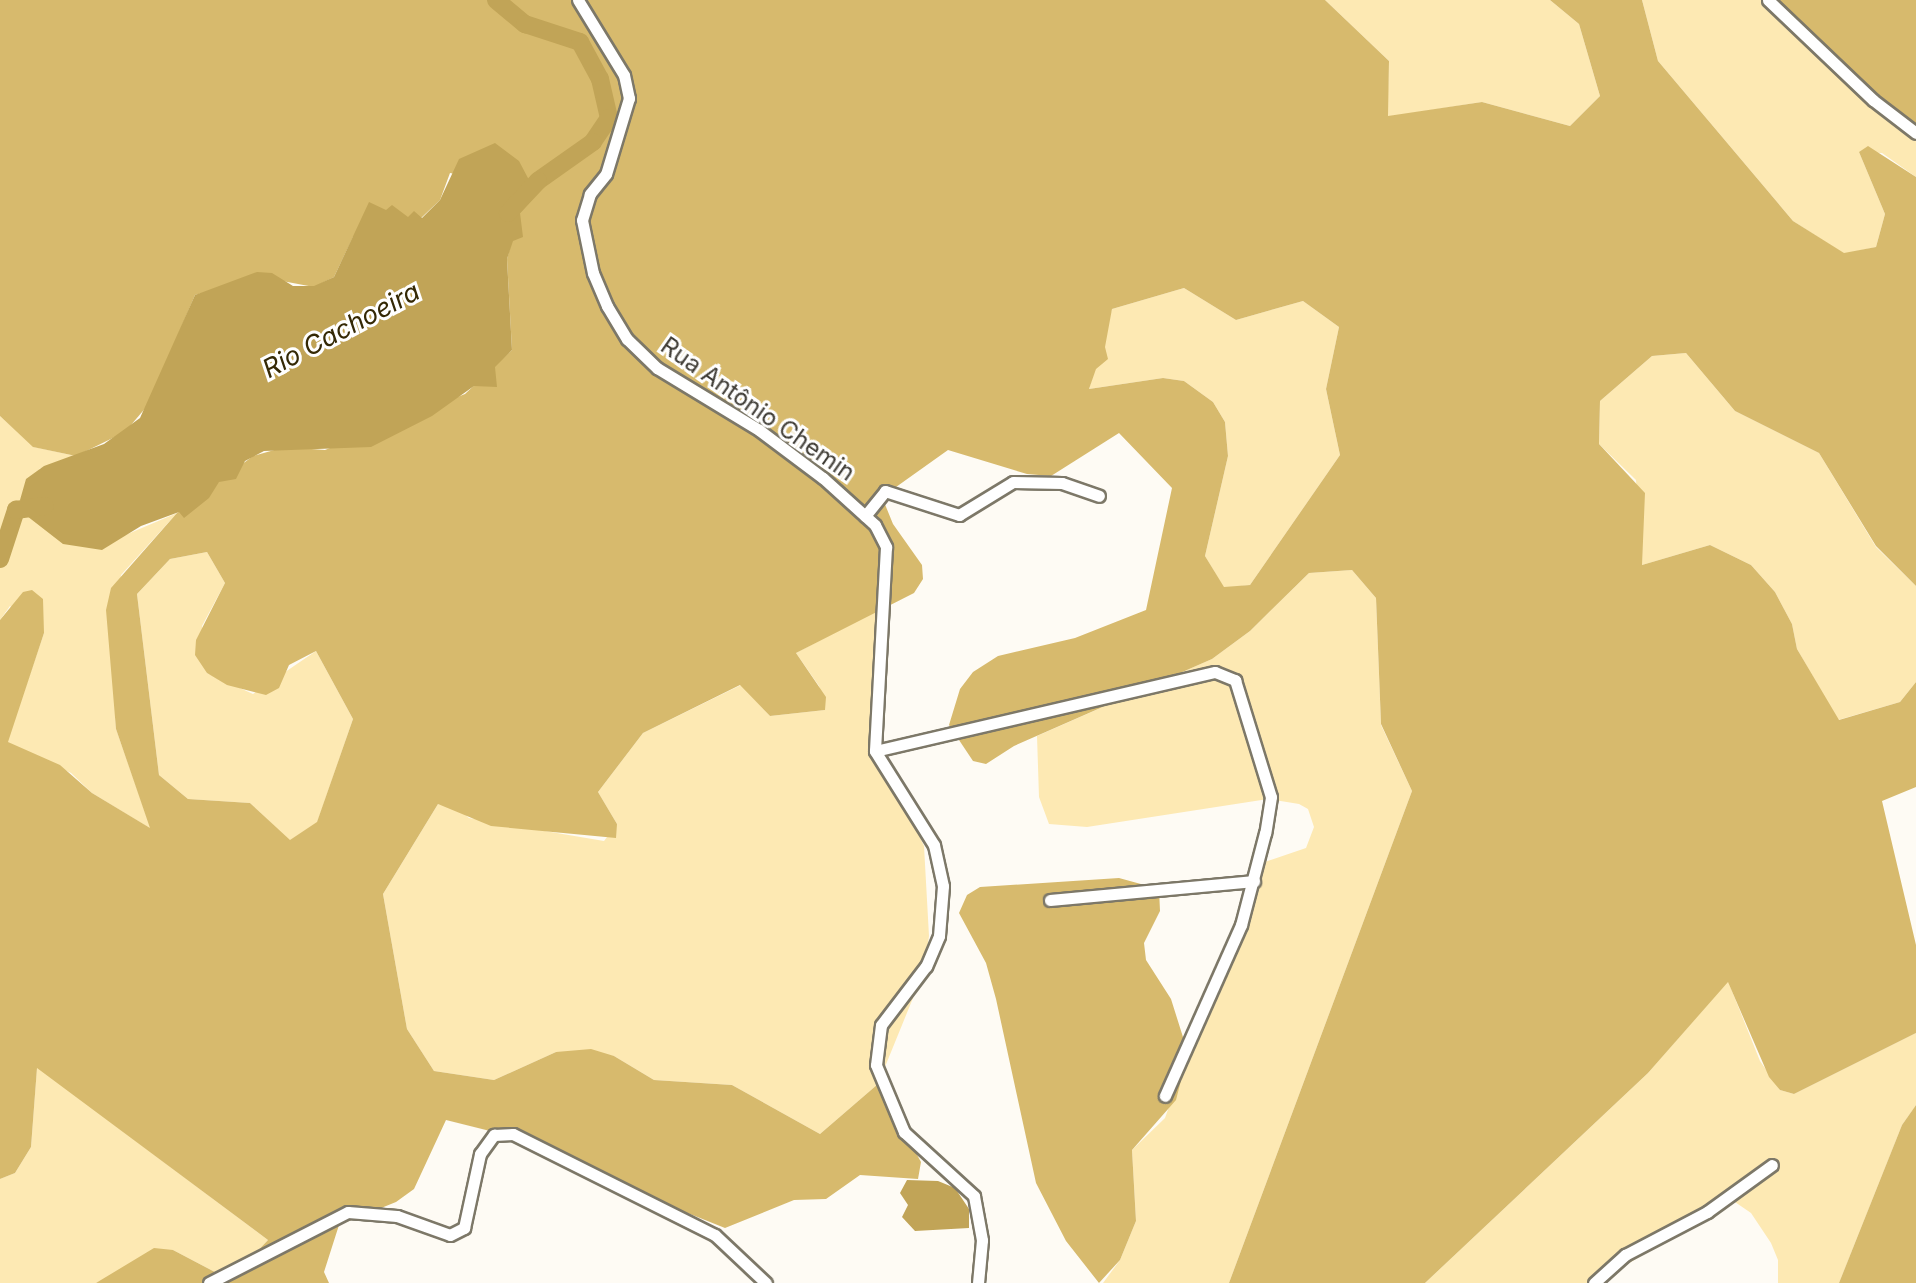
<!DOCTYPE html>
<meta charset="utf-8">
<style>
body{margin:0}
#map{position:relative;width:1916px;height:1283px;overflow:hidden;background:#fefbf4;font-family:Inter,sans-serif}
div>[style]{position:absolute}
.green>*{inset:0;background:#fde9b3}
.forest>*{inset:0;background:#d7ba6d}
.water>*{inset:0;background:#c1a457}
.river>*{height:18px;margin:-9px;padding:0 9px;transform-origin:9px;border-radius:9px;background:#c1a457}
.roads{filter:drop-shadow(2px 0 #7d7868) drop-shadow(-2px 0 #7d7868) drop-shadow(0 2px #7d7868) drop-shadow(0 -2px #7d7868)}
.minor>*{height:11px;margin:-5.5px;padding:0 5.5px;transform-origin:5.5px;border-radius:5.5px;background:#fff}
span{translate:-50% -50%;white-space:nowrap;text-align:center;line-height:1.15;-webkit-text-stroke:6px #fff;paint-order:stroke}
.street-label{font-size:24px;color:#3f3c35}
.water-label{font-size:26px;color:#352905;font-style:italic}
</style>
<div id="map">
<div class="green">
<div style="clip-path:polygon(1325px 0,1550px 0,1579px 24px,1600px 96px,1570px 126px,1482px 102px,1387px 117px,1389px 61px)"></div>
<div style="clip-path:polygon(1642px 0,1767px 0,1916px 133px,1916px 177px,1882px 153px,1859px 152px,1885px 214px,1876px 247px,1844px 254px,1793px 221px,1658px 61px)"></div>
<div style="clip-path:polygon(1184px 288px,1236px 320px,1303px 301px,1339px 327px,1326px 389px,1340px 455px,1250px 585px,1224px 588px,1205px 556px,1228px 456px,1225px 422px,1213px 402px,1184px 381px,1163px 378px,1089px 389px,1112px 309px)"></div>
<div style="clip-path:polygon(1686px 353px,1735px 411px,1819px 453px,1876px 547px,1916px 586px,1916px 682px,1900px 702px,1838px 720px,1797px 649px,1792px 624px,1775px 592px,1751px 565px,1710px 545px,1642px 565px,1636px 480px,1599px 444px,1600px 401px,1652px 356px)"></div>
<div style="clip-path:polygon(0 416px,34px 447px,76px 456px,39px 469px,116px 539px,177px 513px,121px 575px,112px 647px,116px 729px,151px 829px,92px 793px,71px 773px,7px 742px,44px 633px,10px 606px,0 620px)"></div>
<div style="clip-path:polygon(207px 552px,225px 583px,202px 626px,207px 673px,253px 694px,316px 651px,353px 719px,317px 823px,290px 841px,250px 803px,188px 799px,159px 775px,137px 594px,170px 559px)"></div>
<div style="clip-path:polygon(1352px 570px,1376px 598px,1381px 725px,1412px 791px,1229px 1283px,1103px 1283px,1120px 1260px,1136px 1221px,1132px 1150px,1165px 1118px,1252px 872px,1259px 864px,1306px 848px,1314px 827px,1308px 809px,1299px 804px,1268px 799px,1087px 827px,1049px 824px,1039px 797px,1037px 736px,1212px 659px,1250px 631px,1309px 573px)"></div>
<div style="clip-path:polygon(882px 607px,872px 735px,924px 846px,929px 936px,924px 971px,878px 1084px,820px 1134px,732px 1085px,654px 1080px,614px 1056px,556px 1052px,494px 1080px,434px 1071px,407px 1029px,383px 894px,438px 804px,457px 808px,469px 818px,604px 841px,617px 824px,598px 792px,643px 733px,741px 685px,770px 716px,825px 710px,819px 686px,796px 653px)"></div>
<div style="clip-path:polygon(1728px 981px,1760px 1061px,1780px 1090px,1794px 1094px,1916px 1033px,1916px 1105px,1902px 1125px,1839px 1283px,1778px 1283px,1778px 1260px,1771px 1243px,1751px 1213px,1732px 1200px,1597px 1283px,1425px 1283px,1648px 1073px)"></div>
<div style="clip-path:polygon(37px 1067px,268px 1240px,230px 1280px,173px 1250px,96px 1283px,0 1283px,0 1179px,15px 1173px,31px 1147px)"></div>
</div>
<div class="forest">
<div style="clip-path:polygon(evenodd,0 0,1325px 0,1389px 61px,1388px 116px,1482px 102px,1570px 126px,1600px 96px,1579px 24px,1550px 0,1642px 0,1658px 61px,1793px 221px,1844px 253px,1876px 247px,1885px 214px,1859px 152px,1868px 146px,1916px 177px,1916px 586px,1876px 546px,1819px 453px,1735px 411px,1686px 353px,1652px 356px,1600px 401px,1599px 444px,1645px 493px,1642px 565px,1710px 545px,1751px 565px,1775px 592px,1792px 624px,1797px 649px,1839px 720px,1900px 702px,1916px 682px,1916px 787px,1882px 801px,1916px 945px,1916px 1033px,1794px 1094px,1780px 1090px,1769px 1077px,1728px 982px,1648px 1073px,1425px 1283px,1229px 1283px,1412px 791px,1381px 724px,1376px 598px,1352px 570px,1309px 573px,1250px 631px,1212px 659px,1014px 746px,986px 764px,973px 761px,949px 725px,960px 689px,973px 672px,998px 656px,1075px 638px,1146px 610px,1172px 488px,1119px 433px,1051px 476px,1027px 474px,948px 450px,882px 497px,893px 524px,922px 565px,923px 579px,914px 593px,796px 653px,826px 697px,825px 710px,770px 716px,740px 685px,643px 733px,598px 792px,617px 824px,616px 838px,491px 826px,438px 804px,383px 894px,407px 1029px,434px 1071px,494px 1080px,556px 1052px,591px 1049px,614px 1056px,654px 1080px,732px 1085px,820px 1134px,878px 1084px,921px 1162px,918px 1179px,860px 1175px,826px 1199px,794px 1200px,725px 1228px,630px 1190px,550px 1146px,446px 1120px,414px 1189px,396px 1202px,339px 1225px,324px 1272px,329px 1283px,96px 1283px,154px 1248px,173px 1250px,230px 1280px,268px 1240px,37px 1068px,31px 1147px,15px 1173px,0 1179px,0 620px,23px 592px,32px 590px,43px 599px,44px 633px,8px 742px,60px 765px,92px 793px,150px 828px,116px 729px,106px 610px,111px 588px,177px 513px,253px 456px,285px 447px,325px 450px,465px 394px,512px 350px,507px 259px,526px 188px,450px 173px,440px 200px,420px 219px,353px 237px,334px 277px,314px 287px,261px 277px,195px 295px,148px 405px,125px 432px,76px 456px,33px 447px,0 416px,0 0,1184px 288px,1236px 320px,1303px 301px,1339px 327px,1326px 389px,1340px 455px,1250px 585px,1224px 587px,1205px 556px,1228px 456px,1225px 422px,1213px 402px,1184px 381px,1163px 378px,1089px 389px,1096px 369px,1108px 359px,1105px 347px,1112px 309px,1184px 288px,0 0,207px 552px,225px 583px,196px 640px,195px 655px,207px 673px,227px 685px,266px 695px,279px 688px,289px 665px,316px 651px,353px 719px,317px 822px,290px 840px,250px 803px,188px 799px,159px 775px,137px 594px,170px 559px,207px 552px)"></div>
<div style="clip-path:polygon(1767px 0,1916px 0,1916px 133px)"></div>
<div style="clip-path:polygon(1119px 878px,1159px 889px,1160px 911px,1144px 943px,1146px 960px,1171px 999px,1188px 1053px,1176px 1100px,1132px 1150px,1136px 1221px,1120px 1260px,1099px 1283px,1066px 1241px,1036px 1183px,996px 999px,986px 963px,959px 913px,967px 895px,980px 887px)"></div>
<div style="clip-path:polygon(1916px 1105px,1916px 1283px,1839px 1283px,1902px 1125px)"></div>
</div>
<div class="water">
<div style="clip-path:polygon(495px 143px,519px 161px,529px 180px,524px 195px,529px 203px,520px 213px,523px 237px,513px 241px,507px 259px,512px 350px,495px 367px,497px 387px,474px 386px,432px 416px,371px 447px,264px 451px,245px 461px,236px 479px,219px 482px,209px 498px,184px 518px,179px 512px,141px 526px,102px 550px,63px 544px,27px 516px,20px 500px,26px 479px,44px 466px,104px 444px,140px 418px,195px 295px,257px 272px,272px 273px,293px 286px,314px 286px,334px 277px,369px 202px,386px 210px,392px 205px,408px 217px,414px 211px,422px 218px,440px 200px,459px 159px)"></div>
<div style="clip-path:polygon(907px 1180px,938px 1181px,955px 1188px,969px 1209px,969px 1228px,915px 1231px,902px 1217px,908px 1205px,900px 1193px)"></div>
</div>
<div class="river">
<div style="left:496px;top:0;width:38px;rotate:40deg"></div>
<div style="left:525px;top:24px;width:58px;rotate:18.1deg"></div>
<div style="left:580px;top:42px;width:42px;rotate:61.6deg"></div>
<div style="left:600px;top:79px;width:40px;rotate:77deg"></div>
<div style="left:609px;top:118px;width:29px;rotate:124deg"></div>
<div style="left:593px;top:142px;width:67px;rotate:144.7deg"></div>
<div style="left:538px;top:181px;width:44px;rotate:133.2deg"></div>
<div style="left:0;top:559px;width:52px;rotate:-71.9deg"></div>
<div style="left:16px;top:510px;width:29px;rotate:-8deg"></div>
</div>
<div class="roads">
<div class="minor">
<div style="left:578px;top:0;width:88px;rotate:58.5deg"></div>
<div style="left:624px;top:75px;width:24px;rotate:78deg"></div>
<div style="left:629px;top:98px;width:79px;rotate:106.8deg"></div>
<div style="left:606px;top:174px;width:26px;rotate:129deg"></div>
<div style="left:590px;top:194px;width:27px;rotate:107deg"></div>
<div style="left:582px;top:220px;width:54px;rotate:78.3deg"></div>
<div style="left:593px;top:273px;width:36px;rotate:67deg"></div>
<div style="left:607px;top:306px;width:39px;rotate:59deg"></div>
<div style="left:627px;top:339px;width:42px;rotate:44deg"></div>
<div style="left:657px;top:368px;width:119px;rotate:31.3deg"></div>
<div style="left:759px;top:430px;width:80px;rotate:36.9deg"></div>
<div style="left:823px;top:478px;width:70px;rotate:42.1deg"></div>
<div style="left:875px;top:525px;width:25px;rotate:63deg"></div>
<div style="left:886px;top:547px;width:204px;rotate:93.1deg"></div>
<div style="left:875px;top:751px;width:111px;rotate:57.9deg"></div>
<div style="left:934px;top:845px;width:42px;rotate:77.6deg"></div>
<div style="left:943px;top:886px;width:50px;rotate:94.6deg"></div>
<div style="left:939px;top:936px;width:33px;rotate:113deg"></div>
<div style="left:926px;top:966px;width:74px;rotate:127.3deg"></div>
<div style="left:881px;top:1025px;width:40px;rotate:97.1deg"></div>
<div style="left:876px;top:1065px;width:73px;rotate:67.3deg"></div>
<div style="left:904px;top:1132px;width:95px;rotate:42.4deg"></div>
<div style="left:974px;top:1196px;width:45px;rotate:79.7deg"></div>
<div style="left:982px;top:1240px;width:43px;rotate:95.3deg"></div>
<div style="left:1768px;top:0;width:145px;rotate:43.6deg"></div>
<div style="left:1873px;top:100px;width:54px;rotate:37.5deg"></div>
<div style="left:865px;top:516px;width:32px;rotate:-51deg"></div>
<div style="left:885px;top:491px;width:78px;rotate:18deg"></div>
<div style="left:959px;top:515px;width:63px;rotate:-31.4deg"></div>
<div style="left:1013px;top:482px;width:49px;rotate:1.2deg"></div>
<div style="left:1062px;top:483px;width:39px;rotate:19deg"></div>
<div style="left:875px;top:751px;width:349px;rotate:-13.1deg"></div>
<div style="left:1215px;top:672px;width:22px;rotate:22deg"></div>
<div style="left:1235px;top:680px;width:122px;rotate:72.9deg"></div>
<div style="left:1271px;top:797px;width:36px;rotate:99deg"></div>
<div style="left:1265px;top:833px;width:95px;rotate:104.6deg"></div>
<div style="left:1241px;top:925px;width:187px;rotate:114deg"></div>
<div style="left:1050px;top:900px;width:205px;rotate:-5.3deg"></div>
<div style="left:209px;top:1283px;width:156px;rotate:-27.1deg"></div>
<div style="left:348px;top:1212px;width:49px;rotate:4.7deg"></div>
<div style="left:397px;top:1216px;width:56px;rotate:19.7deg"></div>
<div style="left:450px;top:1235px;width:16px;rotate:-27deg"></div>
<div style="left:464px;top:1228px;width:76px;rotate:-77.8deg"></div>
<div style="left:480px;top:1154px;width:24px;rotate:-54deg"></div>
<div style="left:494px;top:1135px;width:19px;rotate:-3deg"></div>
<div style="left:513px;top:1134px;width:226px;rotate:26.6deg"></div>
<div style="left:715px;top:1235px;width:70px;rotate:43.3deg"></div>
<div style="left:1594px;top:1283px;width:42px;rotate:-42.1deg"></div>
<div style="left:1625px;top:1255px;width:93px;rotate:-27.7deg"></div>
<div style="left:1707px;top:1212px;width:80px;rotate:-35.9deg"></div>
</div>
</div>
<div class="street-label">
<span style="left:758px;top:409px;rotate:35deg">Rua Antônio Chemin</span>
</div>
<div class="water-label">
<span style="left:341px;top:330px;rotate:-28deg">Rio Cachoeira</span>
</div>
</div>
